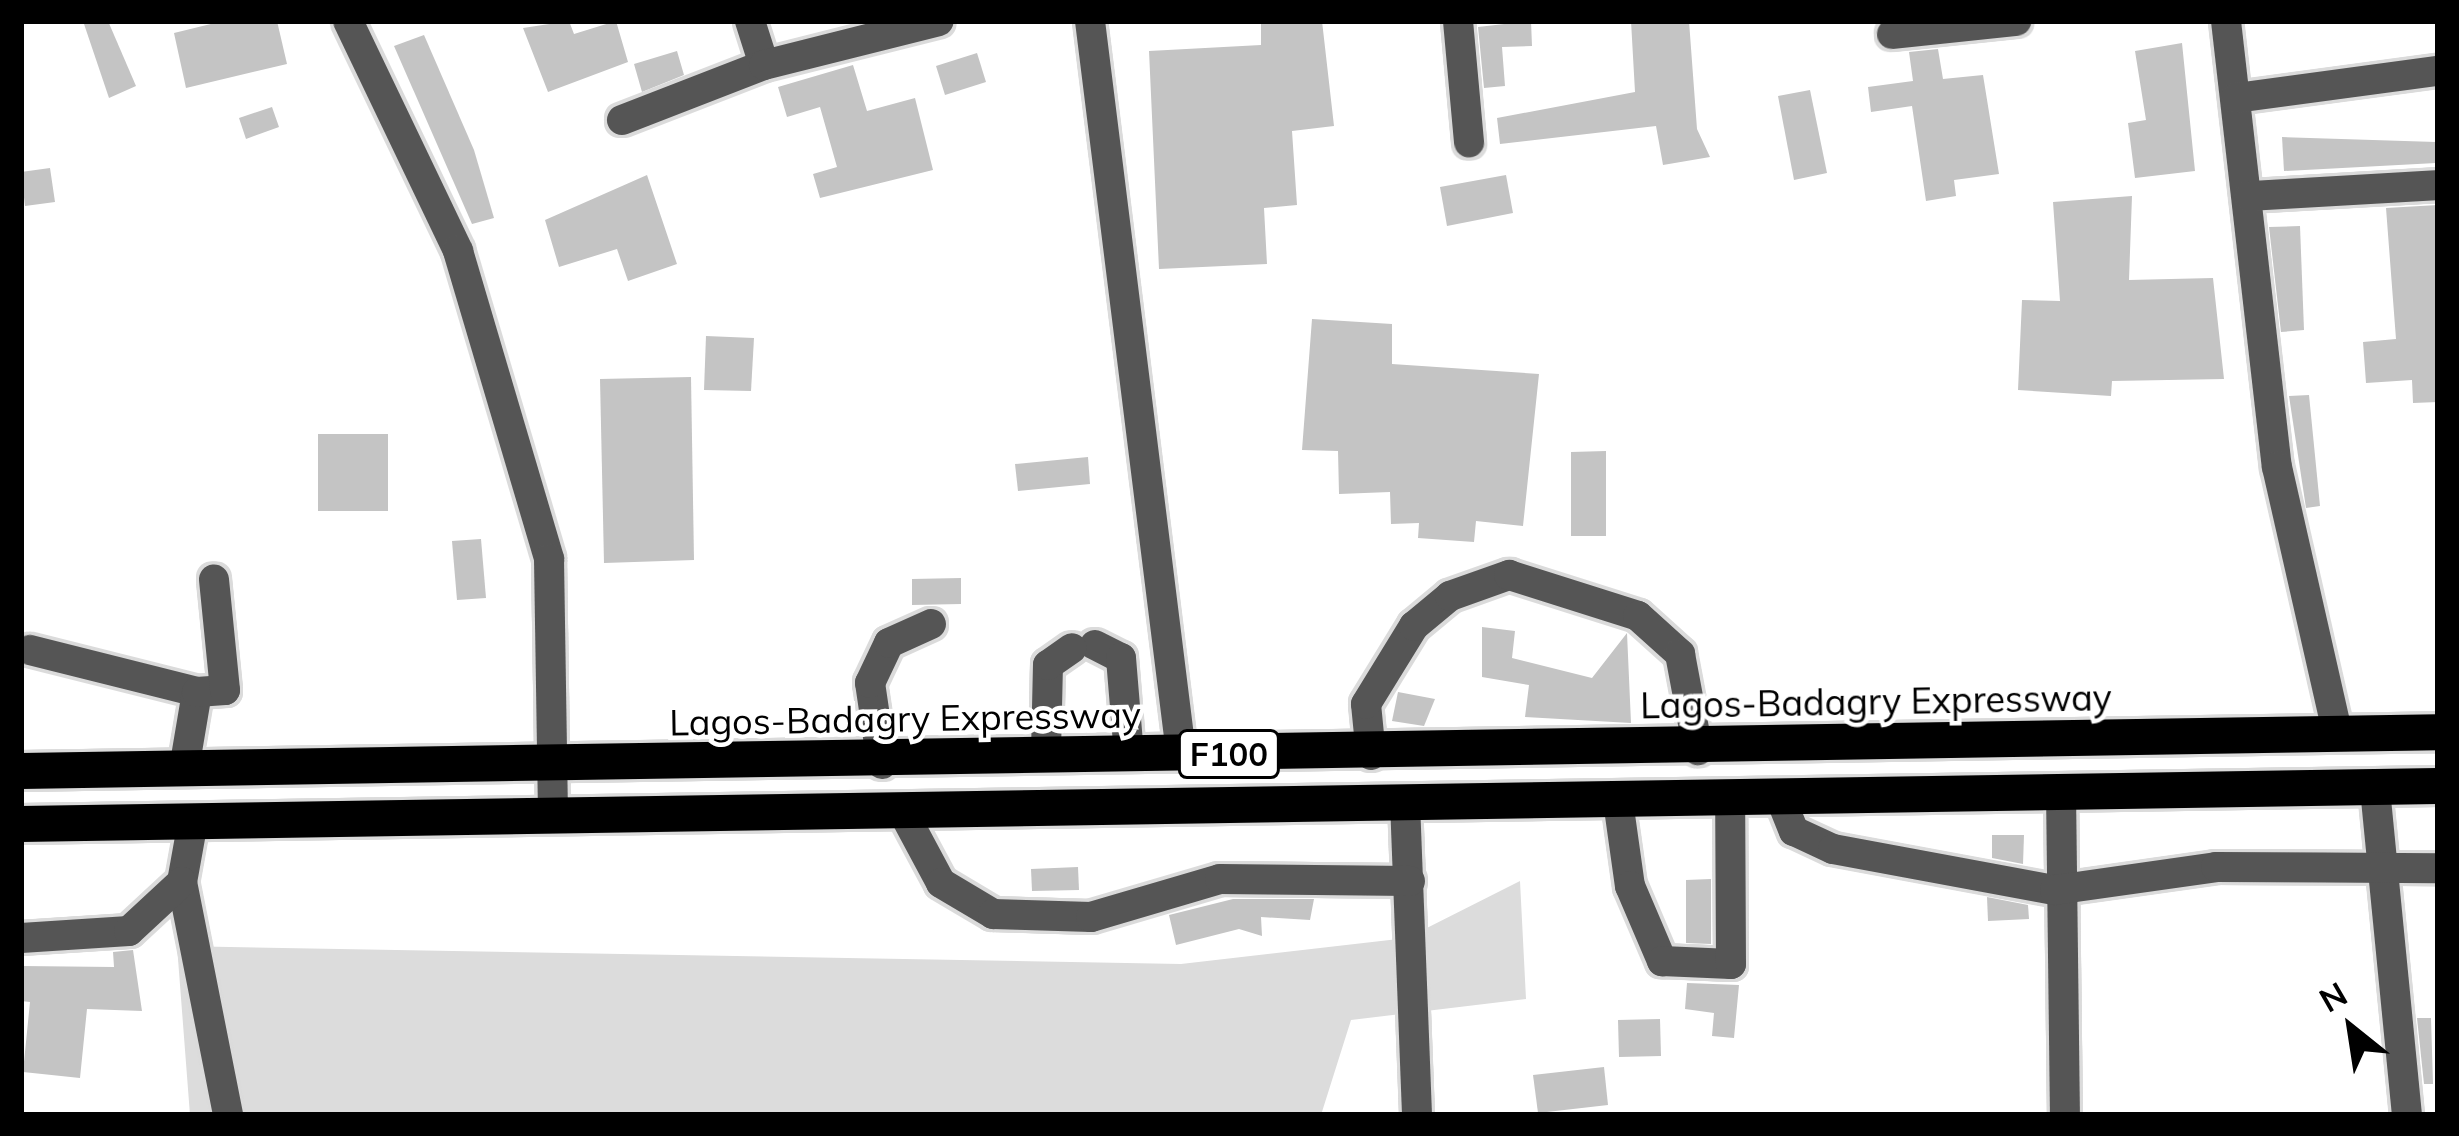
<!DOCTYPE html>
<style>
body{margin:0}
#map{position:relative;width:2459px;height:1136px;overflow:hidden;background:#fff;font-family:Mulish,sans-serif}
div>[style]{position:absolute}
.green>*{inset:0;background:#dcdcdc}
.building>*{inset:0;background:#c4c4c4}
.roads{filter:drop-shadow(3px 0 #dbdbdb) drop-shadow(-3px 0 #dbdbdb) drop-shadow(0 3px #dbdbdb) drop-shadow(0 -3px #dbdbdb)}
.minor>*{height:30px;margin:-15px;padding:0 15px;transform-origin:15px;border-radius:15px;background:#555}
.highway>*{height:36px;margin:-18px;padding:0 18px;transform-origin:18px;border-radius:18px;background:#000}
span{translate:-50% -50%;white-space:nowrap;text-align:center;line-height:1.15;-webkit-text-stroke:9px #fff;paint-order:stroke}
.shield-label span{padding:3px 9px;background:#fff;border:3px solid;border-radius:9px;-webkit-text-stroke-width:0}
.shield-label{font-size:33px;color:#000;font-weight:700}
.street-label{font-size:36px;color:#000}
.frame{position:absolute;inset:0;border:24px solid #000;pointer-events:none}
.north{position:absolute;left:2291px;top:968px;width:120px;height:120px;-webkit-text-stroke:9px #fff;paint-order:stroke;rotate:330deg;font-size:33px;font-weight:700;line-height:48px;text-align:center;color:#000}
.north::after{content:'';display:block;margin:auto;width:42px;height:54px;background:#000;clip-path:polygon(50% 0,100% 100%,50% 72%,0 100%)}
</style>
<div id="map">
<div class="green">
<div style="clip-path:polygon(1520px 881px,1526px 999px,1351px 1020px,1321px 1115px,190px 1115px,177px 946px,1181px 964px,1407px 938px)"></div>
</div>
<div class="building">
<div style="clip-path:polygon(83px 21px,108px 21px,136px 86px,109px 98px)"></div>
<div style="clip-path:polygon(223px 21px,277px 21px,287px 64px,186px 88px,174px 33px)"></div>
<div style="clip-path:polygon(569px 21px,574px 34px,616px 21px,628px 62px,548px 92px,523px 28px)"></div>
<div style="clip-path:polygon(1261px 21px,1322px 21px,1334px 126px,1292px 131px,1297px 205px,1264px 208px,1267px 264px,1159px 269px,1149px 51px,1261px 45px)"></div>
<div style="clip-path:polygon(1531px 21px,1532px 46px,1502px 47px,1505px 86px,1484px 88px,1478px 27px)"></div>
<div style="clip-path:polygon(1631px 21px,1689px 21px,1697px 129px,1710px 157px,1663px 165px,1656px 126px,1500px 144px,1497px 118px,1635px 92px)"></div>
<div style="clip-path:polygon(424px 35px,474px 150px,494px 218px,472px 224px,394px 46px)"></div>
<div style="clip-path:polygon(2182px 43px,2195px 171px,2135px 178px,2128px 123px,2146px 120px,2135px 51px)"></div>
<div style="clip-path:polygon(1938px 49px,1943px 79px,1983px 75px,1999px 174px,1954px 180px,1956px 196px,1926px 201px,1912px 106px,1871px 112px,1868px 87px,1913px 81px,1909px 52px)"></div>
<div style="clip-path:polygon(677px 51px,684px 75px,642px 92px,634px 64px)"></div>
<div style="clip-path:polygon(977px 53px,986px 82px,945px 95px,936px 66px)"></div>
<div style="clip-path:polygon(853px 65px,867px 111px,915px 98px,933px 170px,820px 198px,813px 174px,837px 167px,820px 107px,787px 117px,778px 87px)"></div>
<div style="clip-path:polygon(1810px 90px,1827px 173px,1794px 180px,1778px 96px)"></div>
<div style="clip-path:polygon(272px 107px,279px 127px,246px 139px,239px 118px)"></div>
<div style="clip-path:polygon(2282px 137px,2436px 142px,2436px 163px,2284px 171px)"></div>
<div style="clip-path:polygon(50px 168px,55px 202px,25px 206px,21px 172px)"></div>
<div style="clip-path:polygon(647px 175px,677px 264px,628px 281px,617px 249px,559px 267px,545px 220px)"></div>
<div style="clip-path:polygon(1506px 175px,1513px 213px,1447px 226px,1440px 187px)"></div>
<div style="clip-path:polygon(2132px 196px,2129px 280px,2213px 278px,2224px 379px,2112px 381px,2111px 396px,2018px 390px,2022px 300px,2060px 301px,2053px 202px)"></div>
<div style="clip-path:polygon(2438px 205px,2438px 402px,2413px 403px,2412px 380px,2366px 383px,2363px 342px,2396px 339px,2386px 208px)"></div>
<div style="clip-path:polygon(2300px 226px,2304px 330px,2281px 332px,2269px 227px)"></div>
<div style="clip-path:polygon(1312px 319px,1392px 324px,1392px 364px,1539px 374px,1523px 526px,1476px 521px,1474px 542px,1418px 538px,1419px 523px,1391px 524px,1390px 492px,1339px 494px,1338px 451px,1302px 450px)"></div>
<div style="clip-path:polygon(706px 336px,754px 338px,751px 391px,704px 390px)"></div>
<div style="clip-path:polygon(691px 377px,694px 560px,604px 563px,600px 379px)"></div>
<div style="clip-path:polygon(2309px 395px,2320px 506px,2306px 508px,2289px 396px)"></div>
<div style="clip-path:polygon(318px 434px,388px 434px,388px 511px,318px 511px)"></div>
<div style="clip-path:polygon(1606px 451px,1606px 536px,1571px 536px,1571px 452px)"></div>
<div style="clip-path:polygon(1088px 457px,1090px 484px,1018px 491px,1015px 464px)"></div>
<div style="clip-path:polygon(481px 539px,486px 598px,457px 600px,452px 541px)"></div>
<div style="clip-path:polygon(961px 578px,961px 604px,912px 605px,912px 579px)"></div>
<div style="clip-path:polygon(1482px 627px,1515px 631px,1512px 658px,1592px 678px,1627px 633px,1631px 723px,1525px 717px,1529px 685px,1482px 677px)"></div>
<div style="clip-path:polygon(1398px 692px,1435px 699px,1424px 726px,1392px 721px)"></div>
<div style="clip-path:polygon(1992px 835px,2024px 835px,2023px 864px,1992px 858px)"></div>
<div style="clip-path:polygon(1078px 867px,1079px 890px,1032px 891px,1031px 869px)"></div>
<div style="clip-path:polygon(1711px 879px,1711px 944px,1686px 943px,1686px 880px)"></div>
<div style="clip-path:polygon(1987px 897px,2028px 905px,2029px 919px,1988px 921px)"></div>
<div style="clip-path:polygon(1233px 899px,1314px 899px,1310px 920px,1261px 917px,1262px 936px,1239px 929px,1176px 945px,1169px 915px)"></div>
<div style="clip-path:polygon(133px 950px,142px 1011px,87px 1009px,80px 1078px,23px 1072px,30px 1002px,21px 1001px,21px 966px,114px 967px,113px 952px)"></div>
<div style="clip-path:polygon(1687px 983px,1739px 985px,1734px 1038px,1712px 1036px,1714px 1013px,1685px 1009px)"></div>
<div style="clip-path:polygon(2417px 1018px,2431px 1018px,2433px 1084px,2424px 1084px)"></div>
<div style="clip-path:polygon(1660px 1019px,1661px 1056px,1619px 1057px,1618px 1020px)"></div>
<div style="clip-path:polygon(1604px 1067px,1608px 1105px,1538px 1113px,1533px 1075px)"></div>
</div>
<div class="roads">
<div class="minor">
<div style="left:348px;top:21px;width:255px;rotate:64.4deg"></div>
<div style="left:458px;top:251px;width:321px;rotate:73.5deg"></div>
<div style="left:549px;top:559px;width:259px;rotate:89.1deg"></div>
<div style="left:750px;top:21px;width:46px;rotate:72.3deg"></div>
<div style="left:1090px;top:21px;width:738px;rotate:82.91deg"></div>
<div style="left:1458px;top:21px;width:122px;rotate:84.8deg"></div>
<div style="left:2226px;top:21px;width:449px;rotate:83.5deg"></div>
<div style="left:2277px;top:467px;width:272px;rotate:77.2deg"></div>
<div style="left:1892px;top:34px;width:125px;rotate:-6deg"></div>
<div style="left:2236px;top:98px;width:203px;rotate:-7.7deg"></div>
<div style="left:622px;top:120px;width:152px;rotate:-21.2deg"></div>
<div style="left:764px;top:65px;width:180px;rotate:-14.1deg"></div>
<div style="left:2250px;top:196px;width:188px;rotate:-3.3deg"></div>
<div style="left:1095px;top:645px;width:29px;rotate:27deg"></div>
<div style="left:1121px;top:658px;width:98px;rotate:85.3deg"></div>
<div style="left:30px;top:650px;width:172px;rotate:14.1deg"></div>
<div style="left:1046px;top:752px;width:87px;rotate:-88.7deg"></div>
<div style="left:1048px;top:665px;width:29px;rotate:-35deg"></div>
<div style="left:1371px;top:755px;width:51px;rotate:-95.6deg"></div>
<div style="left:1366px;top:704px;width:92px;rotate:-58.4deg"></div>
<div style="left:1414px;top:626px;width:47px;rotate:-39.8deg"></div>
<div style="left:1450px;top:596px;width:63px;rotate:-19.6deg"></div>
<div style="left:1509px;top:575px;width:135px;rotate:17.6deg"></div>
<div style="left:1638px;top:616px;width:57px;rotate:42.1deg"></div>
<div style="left:1680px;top:654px;width:98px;rotate:79.4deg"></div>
<div style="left:882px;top:764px;width:82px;rotate:-98.4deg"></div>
<div style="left:870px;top:683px;width:44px;rotate:-64.6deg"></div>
<div style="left:889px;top:643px;width:46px;rotate:-24.3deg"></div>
<div style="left:184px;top:769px;width:78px;rotate:-80.4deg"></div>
<div style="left:197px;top:692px;width:28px;rotate:-4deg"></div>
<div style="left:225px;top:690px;width:111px;rotate:-95.7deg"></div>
<div style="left:2375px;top:789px;width:328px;rotate:84.4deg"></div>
<div style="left:2061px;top:791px;width:324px;rotate:89.3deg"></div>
<div style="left:1780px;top:797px;width:37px;rotate:68deg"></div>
<div style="left:1794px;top:831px;width:43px;rotate:24.8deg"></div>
<div style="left:1833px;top:849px;width:226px;rotate:10.5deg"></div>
<div style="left:2055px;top:890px;width:163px;rotate:-8.1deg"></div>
<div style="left:2216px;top:867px;width:222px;rotate:0.3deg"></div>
<div style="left:1618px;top:801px;width:86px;rotate:82deg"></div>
<div style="left:1630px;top:886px;width:82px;rotate:66.9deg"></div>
<div style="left:1662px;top:961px;width:69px;rotate:2.5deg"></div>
<div style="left:1731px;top:964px;width:164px;rotate:-90.3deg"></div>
<div style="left:1405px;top:802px;width:313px;rotate:87.8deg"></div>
<div style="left:904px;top:814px;width:78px;rotate:61.8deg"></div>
<div style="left:941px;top:883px;width:61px;rotate:30.8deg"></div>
<div style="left:993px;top:914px;width:98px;rotate:1.8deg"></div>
<div style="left:1091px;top:917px;width:134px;rotate:-16.4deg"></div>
<div style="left:1220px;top:879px;width:190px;rotate:0.6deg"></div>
<div style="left:193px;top:821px;width:62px;rotate:100.2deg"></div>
<div style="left:182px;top:882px;width:237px;rotate:78.8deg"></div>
<div style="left:21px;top:938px;width:108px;rotate:-3.7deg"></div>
<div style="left:129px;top:931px;width:72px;rotate:-42.8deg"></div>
</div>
<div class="highway">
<div style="left:21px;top:771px;width:2417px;rotate:-0.92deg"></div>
<div style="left:21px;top:824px;width:2417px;rotate:-0.9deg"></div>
</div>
</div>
<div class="shield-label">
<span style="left:1229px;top:754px">F100</span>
</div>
<div class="street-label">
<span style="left:1876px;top:701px;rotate:-1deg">Lagos-Badagry Expressway</span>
<span style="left:905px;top:718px;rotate:-1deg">Lagos-Badagry Expressway</span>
</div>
<div class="frame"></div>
<div class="north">N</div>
</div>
